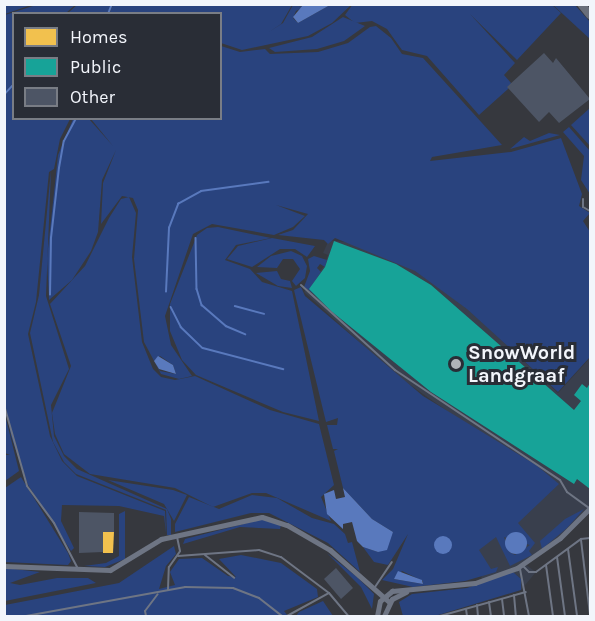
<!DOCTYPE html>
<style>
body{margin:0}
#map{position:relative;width:595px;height:621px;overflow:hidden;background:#36383e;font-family:Karla,sans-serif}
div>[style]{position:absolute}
.built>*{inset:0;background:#393f4d}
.green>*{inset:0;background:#29437e}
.water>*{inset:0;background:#5979bd}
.round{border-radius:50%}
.homes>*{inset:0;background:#f2c14e}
.public>*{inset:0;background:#17a398}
.stream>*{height:1.5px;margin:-0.75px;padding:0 0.75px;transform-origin:0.75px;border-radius:0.75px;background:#5979bd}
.building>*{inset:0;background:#4d5565}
.lane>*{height:2px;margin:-1px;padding:0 1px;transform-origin:1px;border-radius:1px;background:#6e7584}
.street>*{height:5px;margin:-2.5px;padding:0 2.5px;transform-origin:2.5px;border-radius:2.5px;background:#6e7584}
.secondary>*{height:8px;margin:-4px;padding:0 4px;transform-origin:4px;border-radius:4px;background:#696e7a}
.dots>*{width:16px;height:16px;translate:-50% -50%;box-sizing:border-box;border:3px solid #292d36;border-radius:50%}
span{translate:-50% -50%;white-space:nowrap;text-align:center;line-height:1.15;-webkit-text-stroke:6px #292d36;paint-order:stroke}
.poi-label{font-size:20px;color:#f2f5fb;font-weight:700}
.left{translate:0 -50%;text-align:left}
.frame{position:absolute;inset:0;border:6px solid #f2f5fb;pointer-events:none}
.legend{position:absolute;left:12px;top:12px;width:210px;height:108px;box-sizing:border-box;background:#292d36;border:2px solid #797d85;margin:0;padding:8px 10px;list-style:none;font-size:18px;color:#f2f5fb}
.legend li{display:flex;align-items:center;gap:12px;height:30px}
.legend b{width:30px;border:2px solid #797d85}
</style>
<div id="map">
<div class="built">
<div style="clip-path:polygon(329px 240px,353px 243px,414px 270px,467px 308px,558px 393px,590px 358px,590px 507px,560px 536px,523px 563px,536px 572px,521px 590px,521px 579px,513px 572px,484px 583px,481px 577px,488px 570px,478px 563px,474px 430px,396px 375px,304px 292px,324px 266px,328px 255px,323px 253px)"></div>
</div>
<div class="green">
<div style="clip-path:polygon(5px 4px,31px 4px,31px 5px,5px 14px)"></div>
<div style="clip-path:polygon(353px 4px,551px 4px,561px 13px,517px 60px,470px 14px,515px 63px,504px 75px,511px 83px,508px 89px,479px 115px,427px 56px,402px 50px,387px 29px,372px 21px,355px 23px,345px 15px)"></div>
<div style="clip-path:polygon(36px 5px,75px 5px,66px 13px,14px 14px,13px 83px,5px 93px,5px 15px)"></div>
<div style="clip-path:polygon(77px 5px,77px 4px,112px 5px,107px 13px,68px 13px)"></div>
<div style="clip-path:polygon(113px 5px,292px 5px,281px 24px,269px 32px,283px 23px,293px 5px,304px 7px,296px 11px,293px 18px,298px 23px,330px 5px,351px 5px,332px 23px,308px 36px,242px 50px,221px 43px,220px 14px,109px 14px)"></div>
<div style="clip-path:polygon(553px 5px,575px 5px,590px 22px,590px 39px)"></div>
<div style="clip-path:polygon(343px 17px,365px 26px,344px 41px,317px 49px,275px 52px,269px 48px,312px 37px)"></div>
<div style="clip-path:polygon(evenodd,376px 26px,391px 38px,402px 54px,423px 58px,502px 145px,432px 157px,430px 161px,511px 152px,561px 138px,582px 194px,579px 206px,590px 213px,583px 221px,590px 232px,590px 357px,558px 392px,467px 309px,415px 271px,335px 238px,328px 244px,324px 240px,278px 235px,293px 230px,308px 214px,276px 205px,305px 216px,293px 227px,274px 235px,212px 224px,193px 234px,165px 316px,171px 345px,192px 376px,179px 379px,161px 374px,144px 342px,134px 259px,138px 210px,133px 198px,122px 196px,101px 224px,103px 183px,116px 150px,102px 180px,98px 232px,91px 251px,72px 280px,49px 300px,47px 258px,58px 155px,73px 119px,89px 119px,113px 146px,91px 119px,220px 118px,221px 46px,240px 52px,265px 49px,270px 54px,318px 52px,348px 43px,370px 27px,376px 26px,160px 356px,173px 365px,176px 374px,160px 371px,154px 361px,160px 356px)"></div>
<div style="clip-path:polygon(13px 85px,14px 118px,70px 119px,60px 139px,54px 169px,49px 172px,36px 302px,28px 334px,50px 436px,62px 461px,77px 476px,165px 511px,166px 533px,164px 516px,119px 506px,62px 505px,61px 521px,74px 548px,71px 551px,28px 485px,11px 436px,5px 403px,4px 97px)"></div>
<div style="clip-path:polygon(590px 108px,590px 146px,571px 125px)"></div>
<div style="clip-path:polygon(569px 127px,590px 151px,590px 194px,581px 180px,584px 156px,563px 132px)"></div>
<div style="clip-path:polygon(549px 133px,560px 135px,510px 149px,524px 137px,530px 141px)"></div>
<div style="clip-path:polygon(51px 170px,46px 296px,69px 369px,51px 405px,54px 436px,64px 456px,77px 469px,167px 509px,171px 519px,171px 535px,167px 535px,166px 510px,76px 474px,64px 462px,53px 442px,30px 333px,39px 295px)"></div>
<div style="clip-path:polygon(129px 197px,136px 213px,132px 257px,142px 342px,153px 369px,161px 377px,175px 380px,195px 376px,270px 410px,319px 424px,334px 485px,321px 497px,331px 521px,266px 493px,252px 493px,213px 507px,175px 488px,90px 474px,64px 454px,55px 434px,52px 413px,71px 366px,50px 304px,85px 266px,109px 218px,121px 199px)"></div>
<div style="clip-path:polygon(218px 227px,271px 238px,236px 245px,225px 260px,250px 269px,262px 282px,292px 291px,319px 421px,283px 412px,196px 375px,182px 360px,170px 331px,170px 304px,197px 235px,207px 228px)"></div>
<div style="clip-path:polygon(272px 238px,315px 246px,307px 257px,295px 249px,280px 249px,252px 267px,227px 259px,238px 246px)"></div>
<div style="clip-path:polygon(291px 251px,302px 256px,307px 266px,305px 278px,296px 286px,292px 281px,300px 269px,293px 259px,283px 259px,277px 268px,257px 267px,271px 256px)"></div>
<div style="clip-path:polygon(314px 256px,327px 260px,325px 267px,320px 264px,317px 268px,321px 272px,310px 288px,316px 295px,304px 287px,310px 271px,308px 259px)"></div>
<div style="clip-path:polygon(277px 271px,281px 279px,290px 281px,292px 288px,278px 286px,256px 273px)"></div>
<div style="clip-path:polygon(evenodd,301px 287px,305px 296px,423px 396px,536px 465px,559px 484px,518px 523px,535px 543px,529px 551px,532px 555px,510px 566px,496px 537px,479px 550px,491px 569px,498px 567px,496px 572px,465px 581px,413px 587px,382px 580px,393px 569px,408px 534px,388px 565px,374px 562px,363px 547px,378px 552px,393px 532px,372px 519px,343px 488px,334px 451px,338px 449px,333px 449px,327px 425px,337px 425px,338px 418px,326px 422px,294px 290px,301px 287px,504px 537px,530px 545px,515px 555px,509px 552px,504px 537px,301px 287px,402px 571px,423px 581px,423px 584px,394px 579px,402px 571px)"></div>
<div style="clip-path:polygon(4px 411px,19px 471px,5px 481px,5px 455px,10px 455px,5px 453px)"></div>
<div style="clip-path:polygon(21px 477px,68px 553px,71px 561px,68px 565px,5px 562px,5px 488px)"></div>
<div style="clip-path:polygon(108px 480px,173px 490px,187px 495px,174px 521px,164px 504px)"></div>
<div style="clip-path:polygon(252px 495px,277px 498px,312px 518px,334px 524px,345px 534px,348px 543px,352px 542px,360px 572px,328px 543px,269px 513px,251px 513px,175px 532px,175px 524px,189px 497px,219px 509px)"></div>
<div style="clip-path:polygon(584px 509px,567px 528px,542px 549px,540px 541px,565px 519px)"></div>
<div style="clip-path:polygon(125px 511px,125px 559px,105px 567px,84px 566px,106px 563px,119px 556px,119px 514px)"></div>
<div style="clip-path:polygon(263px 519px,281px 525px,280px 529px,240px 527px,183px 544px,185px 539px)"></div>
<div style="clip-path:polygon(174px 546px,176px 554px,166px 566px,159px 589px,175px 585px,170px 572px,179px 559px,202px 558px,228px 576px,236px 577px,219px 559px,241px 555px,281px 563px,317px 589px,318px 597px,284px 611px,288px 616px,5px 616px,5px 605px,119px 583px)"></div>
<div style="clip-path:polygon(327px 553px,357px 577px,374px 594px,372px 609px,361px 587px)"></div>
<div style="clip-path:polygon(5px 568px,40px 572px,10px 583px,20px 585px,57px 578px,88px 578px,96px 583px,5px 601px)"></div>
<div style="clip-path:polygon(513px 572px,521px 579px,521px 590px,435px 616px,403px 616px,399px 602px,412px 594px,467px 588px)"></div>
<div style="clip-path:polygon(323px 601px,333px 616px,296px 616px,299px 612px)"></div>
</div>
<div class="water">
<div style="clip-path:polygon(303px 5px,330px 5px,298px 23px,293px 17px)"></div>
<div style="clip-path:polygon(158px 356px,173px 365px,176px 374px,159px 369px,154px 361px)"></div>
<div style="clip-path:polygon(343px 488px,372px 519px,393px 532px,387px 550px,378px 552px,363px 547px,357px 541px,352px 522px,343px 524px,343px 529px,327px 514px,324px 494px,334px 490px,336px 499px,345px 497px)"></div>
<div class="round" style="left:505px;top:532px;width:22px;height:22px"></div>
<div class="round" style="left:434px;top:536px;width:18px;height:18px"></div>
<div style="clip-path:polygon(398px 571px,422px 580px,423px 584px,394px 579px)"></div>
</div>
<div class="homes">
<div style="clip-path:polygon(103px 532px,114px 532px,113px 553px,103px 553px)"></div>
</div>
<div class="public">
<div style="clip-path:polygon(334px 241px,396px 264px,431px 285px,574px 410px,581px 401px,574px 395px,582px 384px,587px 388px,590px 383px,590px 489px,577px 479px,574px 484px,431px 392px,331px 311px,309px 289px,325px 267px)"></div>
</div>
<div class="stream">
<div style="left:108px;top:14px;width:11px;rotate:-68deg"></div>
<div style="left:4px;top:95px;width:15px;rotate:-48deg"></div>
<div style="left:196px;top:238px;width:51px;rotate:88.9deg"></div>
<div style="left:197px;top:289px;width:17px;rotate:73deg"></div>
<div style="left:202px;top:305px;width:32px;rotate:41deg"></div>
<div style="left:226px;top:326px;width:21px;rotate:23deg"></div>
<div style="left:166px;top:292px;width:64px;rotate:-87.3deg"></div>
<div style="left:169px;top:228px;width:26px;rotate:-69deg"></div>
<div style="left:178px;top:204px;width:26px;rotate:-29deg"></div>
<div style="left:201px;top:191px;width:68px;rotate:-7.7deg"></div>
<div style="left:50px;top:295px;width:57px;rotate:-89deg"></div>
<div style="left:51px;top:238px;width:70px;rotate:-83.5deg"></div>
<div style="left:59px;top:168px;width:27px;rotate:-80deg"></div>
<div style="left:64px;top:141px;width:26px;rotate:-62deg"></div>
<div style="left:235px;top:306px;width:30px;rotate:15deg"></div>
<div style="left:171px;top:307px;width:22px;rotate:63deg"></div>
<div style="left:181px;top:327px;width:30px;rotate:44deg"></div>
<div style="left:203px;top:348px;width:83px;rotate:14.7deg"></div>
</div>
<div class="building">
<div style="clip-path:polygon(544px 53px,553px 63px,556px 58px,590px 99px,559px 123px,549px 112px,539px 122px,507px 87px)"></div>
<div style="clip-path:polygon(79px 512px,114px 513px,114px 532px,103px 532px,103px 552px,79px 553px)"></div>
<div style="clip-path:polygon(336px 568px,353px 588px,341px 599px,324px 579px)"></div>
</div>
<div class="lane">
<div style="left:583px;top:199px;width:8px;rotate:90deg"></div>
<div style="left:583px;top:207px;width:8px;rotate:30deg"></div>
<div style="left:301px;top:285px;width:127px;rotate:42.1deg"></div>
<div style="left:395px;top:370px;width:198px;rotate:33.7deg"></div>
<div style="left:560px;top:480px;width:14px;rotate:60deg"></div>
<div style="left:567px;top:492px;width:27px;rotate:36deg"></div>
<div style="left:4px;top:405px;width:84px;rotate:74.1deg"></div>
<div style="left:27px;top:486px;width:46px;rotate:53.9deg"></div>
<div style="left:54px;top:523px;width:50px;rotate:62.4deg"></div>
<div style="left:581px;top:540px;width:75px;rotate:83.1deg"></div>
<div style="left:568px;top:549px;width:68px;rotate:82.3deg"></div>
<div style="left:205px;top:555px;width:37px;rotate:38deg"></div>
<div style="left:178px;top:556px;width:81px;rotate:-4.2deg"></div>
<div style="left:259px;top:550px;width:23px;rotate:18deg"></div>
<div style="left:281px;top:557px;width:60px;rotate:36.9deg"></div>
<div style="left:329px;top:593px;width:30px;rotate:50deg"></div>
<div style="left:557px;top:557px;width:60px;rotate:82.3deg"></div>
<div style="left:546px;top:565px;width:51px;rotate:82.2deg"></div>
<div style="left:523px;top:566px;width:8px;rotate:45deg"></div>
<div style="left:529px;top:572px;width:7px"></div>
<div style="left:536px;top:572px;width:56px;rotate:-36.3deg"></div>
<div style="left:581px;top:539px;width:9px;rotate:-6deg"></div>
<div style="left:520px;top:569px;width:48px;rotate:79.2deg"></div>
<div style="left:375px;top:587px;width:30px;rotate:-56deg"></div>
<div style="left:168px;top:590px;width:23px;rotate:-88deg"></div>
<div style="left:169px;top:567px;width:19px;rotate:-55deg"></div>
<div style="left:180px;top:551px;width:14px;rotate:-102deg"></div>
<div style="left:514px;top:595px;width:21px;rotate:85deg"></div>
<div style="left:502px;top:599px;width:17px;rotate:83deg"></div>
<div style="left:489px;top:602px;width:14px;rotate:82deg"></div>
<div style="left:477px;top:605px;width:11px;rotate:85deg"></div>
<div style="left:466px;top:609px;width:7px;rotate:82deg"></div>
<div style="left:26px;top:616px;width:162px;rotate:-10.3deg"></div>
<div style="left:185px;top:587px;width:48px;rotate:1.2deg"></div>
<div style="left:233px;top:588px;width:28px;rotate:21deg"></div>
<div style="left:259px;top:598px;width:29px;rotate:38deg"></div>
<div style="left:146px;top:616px;width:5px;rotate:-101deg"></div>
<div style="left:145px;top:611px;width:21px;rotate:-53deg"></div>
<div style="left:287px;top:616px;width:48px;rotate:-28.7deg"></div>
<div style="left:440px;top:616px;width:89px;rotate:-15.6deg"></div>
</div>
<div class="street">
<div style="left:4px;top:566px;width:106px;rotate:2.2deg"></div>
<div style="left:110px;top:570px;width:60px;rotate:-31.3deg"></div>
<div style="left:161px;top:539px;width:103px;rotate:-12.3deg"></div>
<div style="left:262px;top:517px;width:26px;rotate:18deg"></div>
<div style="left:287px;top:525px;width:50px;rotate:30.2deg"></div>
<div style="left:330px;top:550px;width:79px;rotate:41.4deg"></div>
<div style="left:377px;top:616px;width:15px;rotate:-79deg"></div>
<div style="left:380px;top:601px;width:16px;rotate:-40deg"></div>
<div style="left:392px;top:591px;width:83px;rotate:-5.5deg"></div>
<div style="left:475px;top:583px;width:45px;rotate:-19.7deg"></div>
<div style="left:517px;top:568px;width:52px;rotate:-34.9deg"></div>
<div style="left:560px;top:538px;width:42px;rotate:-45deg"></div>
<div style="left:384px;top:616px;width:19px;rotate:-65deg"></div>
<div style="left:392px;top:599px;width:16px;rotate:-27deg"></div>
</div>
<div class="secondary">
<div style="left:581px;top:4px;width:14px;rotate:51deg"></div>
</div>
<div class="dots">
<div style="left:456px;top:364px;background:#b0b3b9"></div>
</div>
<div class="poi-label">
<span class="left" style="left:468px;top:364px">SnowWorld<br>Landgraaf</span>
</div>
<div class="frame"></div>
<ul class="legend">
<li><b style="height:16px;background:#f2c14e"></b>Homes</li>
<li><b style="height:16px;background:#17a398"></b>Public</li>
<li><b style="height:16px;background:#4d5565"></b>Other</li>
</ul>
</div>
